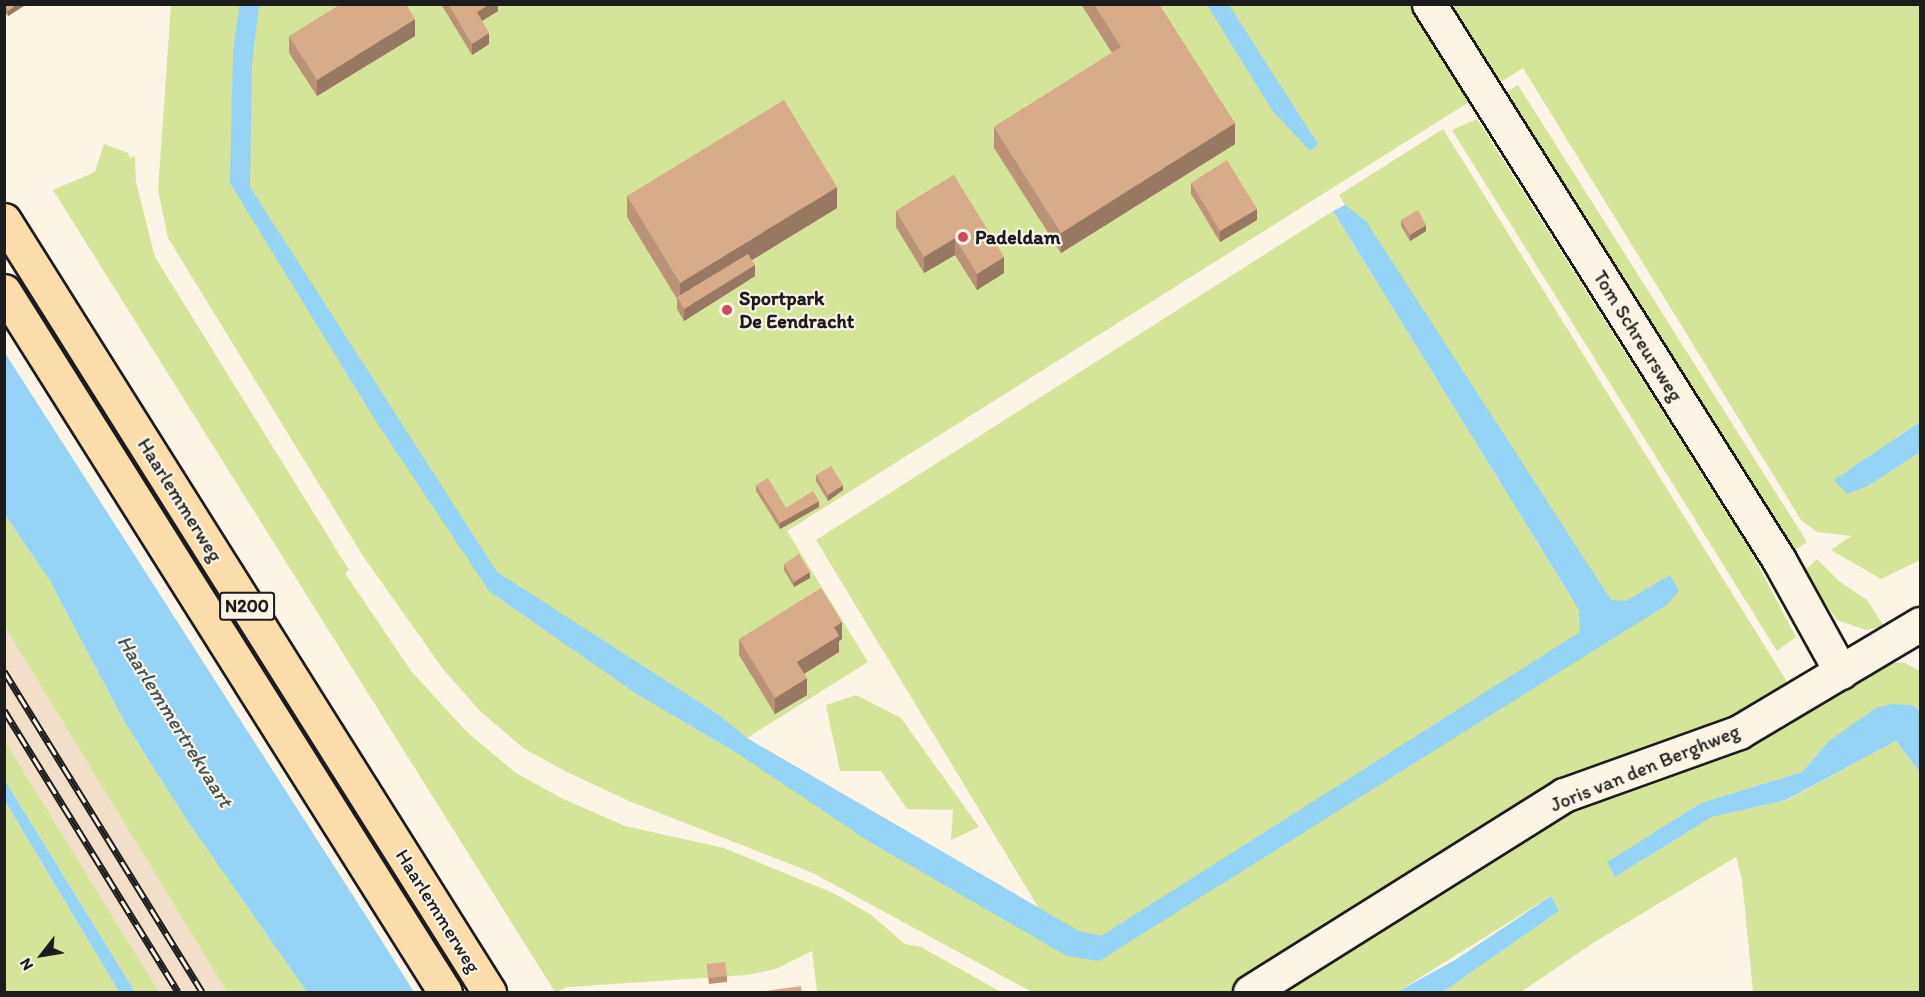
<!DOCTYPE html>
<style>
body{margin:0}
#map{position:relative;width:1925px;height:997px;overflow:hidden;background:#fcf5e5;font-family:Itim,sans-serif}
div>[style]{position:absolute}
.built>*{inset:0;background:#f1dfc9}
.green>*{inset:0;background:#d4e498}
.water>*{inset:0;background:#95d4f6}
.roads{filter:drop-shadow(2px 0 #1c1c1c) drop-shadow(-2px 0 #1c1c1c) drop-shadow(0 2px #1c1c1c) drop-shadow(0 -2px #1c1c1c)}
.street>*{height:33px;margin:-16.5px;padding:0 16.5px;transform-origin:16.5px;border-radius:16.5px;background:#fcf5e5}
.primary>*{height:33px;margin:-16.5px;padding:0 16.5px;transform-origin:16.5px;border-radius:16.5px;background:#faddab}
.rail>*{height:7px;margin-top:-3.5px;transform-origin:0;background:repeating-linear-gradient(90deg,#fcf5e5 0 14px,#1c1c1c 0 28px);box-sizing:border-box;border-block:2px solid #1c1c1c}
.wall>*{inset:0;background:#ba9376}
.shaded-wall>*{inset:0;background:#977860}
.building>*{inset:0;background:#d8ab89}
.dots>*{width:16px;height:16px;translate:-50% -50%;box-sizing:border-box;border:3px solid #fcf5e5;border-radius:50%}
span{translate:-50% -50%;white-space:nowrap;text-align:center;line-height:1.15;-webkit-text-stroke:4.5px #fcf5e5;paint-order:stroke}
.shield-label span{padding:2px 4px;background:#fcf5e5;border:2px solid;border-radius:4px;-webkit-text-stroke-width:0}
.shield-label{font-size:18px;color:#1c1c1c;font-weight:700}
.poi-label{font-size:20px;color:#1c1c1c;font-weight:700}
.left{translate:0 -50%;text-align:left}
.street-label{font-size:20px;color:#1c1c1c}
.water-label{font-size:21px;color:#40535d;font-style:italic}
.frame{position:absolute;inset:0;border:6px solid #1c1c1c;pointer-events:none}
.north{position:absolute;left:12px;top:925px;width:60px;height:60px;-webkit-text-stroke:4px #fcf5e5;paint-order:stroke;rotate:239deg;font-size:16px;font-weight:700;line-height:24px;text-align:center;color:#1c1c1c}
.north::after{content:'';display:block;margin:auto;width:21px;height:27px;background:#1c1c1c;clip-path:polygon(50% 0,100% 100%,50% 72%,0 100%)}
</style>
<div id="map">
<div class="built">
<div style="clip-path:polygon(5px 627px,227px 992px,159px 992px,5px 741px)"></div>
</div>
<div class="green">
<div style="clip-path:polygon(171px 5px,1920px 5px,1920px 422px,1897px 437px,1868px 486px,1920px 452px,1920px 560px,1881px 579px,1831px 550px,1851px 536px,1817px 532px,1801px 520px,1523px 68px,787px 531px,868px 662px,747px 738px,638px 695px,740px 755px,1046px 920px,816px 540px,1333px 211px,1577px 607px,1339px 195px,1443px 129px,1789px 685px,1727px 724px,1560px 785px,1233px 992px,1032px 992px,813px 873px,629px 801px,565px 771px,523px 748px,479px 710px,443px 669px,363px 556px,168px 238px,158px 190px)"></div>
<div style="clip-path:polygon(1518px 85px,1807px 542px,1790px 553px,1501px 95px)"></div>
<div style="clip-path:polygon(1477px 119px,1750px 550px,1796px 637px,1777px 651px,1452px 130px)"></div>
<div style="clip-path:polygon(104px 144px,128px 153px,130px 158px,135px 156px,136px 182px,155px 257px,349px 570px,345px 573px,411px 671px,467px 732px,516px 773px,561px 798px,625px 826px,724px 848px,833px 893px,870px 914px,905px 944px,921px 947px,1001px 992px,817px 992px,812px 951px,776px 969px,747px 975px,568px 987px,555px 992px,53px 190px,95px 172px)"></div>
<div style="clip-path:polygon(5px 515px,50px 581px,124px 721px,186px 819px,307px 992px,227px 992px,5px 627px)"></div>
<div style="clip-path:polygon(1817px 559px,1840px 582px,1867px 600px,1884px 626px,1866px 630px,1837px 620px,1803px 572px)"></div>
<div style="clip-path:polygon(1891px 663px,1905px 663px,1920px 671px,1920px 711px,1912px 705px,1829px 741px,1802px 772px,1701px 803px,1608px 862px,1615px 877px,1712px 817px,1787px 800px,1896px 741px,1920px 772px,1920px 992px,1753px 992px,1742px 879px,1736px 857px,1593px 943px,1521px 992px,1443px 992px,1559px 911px,1551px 896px,1397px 992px,1277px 992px,1570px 810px,1786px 723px)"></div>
<div style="clip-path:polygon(856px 695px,901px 718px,979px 827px,951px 840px,953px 810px,907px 809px,881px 771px,840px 771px,826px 705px)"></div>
<div style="clip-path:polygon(5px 741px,159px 992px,135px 992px,5px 780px)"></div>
<div style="clip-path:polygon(5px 801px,119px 992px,5px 992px)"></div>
</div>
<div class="water">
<div style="clip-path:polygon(240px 4px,259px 5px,252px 65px,250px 187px,497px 572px,719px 715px,747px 738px,1079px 931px,1101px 936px,1580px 632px,1579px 610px,1333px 211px,1345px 205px,1366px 221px,1611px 600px,1626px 601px,1670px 575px,1679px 591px,1668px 604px,1099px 961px,1067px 956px,870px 842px,740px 755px,638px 695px,489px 591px,372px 415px,230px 183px,233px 50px)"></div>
<div style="clip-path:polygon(1207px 5px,1229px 5px,1318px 144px,1310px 151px,1272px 110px)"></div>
<div style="clip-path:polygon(5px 353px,375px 930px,414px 992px,307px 992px,186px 819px,124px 721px,50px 581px,5px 515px)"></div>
<div style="clip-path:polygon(1920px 422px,1920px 452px,1868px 486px,1847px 494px,1834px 480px)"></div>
<div style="clip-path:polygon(1892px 704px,1912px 705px,1920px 711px,1920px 772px,1896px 741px,1786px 800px,1712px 817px,1615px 877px,1607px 862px,1701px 803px,1802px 772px,1829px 741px,1876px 708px)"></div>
<div style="clip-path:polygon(5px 780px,14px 795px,135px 992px,119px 992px,5px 801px)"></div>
<div style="clip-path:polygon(1551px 896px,1559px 911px,1443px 992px,1397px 992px,1455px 960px)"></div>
</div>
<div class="roads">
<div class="street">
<div style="left:1429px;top:4px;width:657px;rotate:57.81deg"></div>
<div style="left:1779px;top:560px;width:128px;rotate:61deg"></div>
<div style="left:1250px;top:992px;width:371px;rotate:-32.1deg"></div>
<div style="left:1564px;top:795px;width:186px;rotate:-19.8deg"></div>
<div style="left:1739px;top:732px;width:211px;rotate:-30.8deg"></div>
</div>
<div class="primary">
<div style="left:4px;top:220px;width:912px;rotate:57.86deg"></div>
<div style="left:4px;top:291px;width:828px;rotate:57.83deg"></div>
</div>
</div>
<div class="rail">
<div style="left:4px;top:671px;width:377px;rotate:58.3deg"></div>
<div style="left:4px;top:710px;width:331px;rotate:58.3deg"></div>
</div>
<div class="wall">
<div style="clip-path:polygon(4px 4px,26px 4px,26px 5px,8px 16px,4px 11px)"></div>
<div style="clip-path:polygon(441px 4px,498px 4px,498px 11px,482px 21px,489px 44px,472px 55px)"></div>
<div style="clip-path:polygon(1081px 4px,1159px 4px,1235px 144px,1061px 253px,994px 148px,994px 127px,1112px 53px)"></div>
<div style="clip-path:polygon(289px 36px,415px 36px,317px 96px,289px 53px)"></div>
<div style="clip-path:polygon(954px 175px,1004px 273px,977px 290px,955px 255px,924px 273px,896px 227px,896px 211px)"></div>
<div style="clip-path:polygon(1191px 183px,1257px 220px,1220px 242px,1191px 194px)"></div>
<div style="clip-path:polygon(627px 196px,837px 208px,752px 260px,755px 276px,684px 321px,677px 309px,677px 299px,627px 217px)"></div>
<div style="clip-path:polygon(1401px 220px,1426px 231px,1410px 241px,1401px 226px)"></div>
<div style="clip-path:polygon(816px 475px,843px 490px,828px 501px,816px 481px)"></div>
<div style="clip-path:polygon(756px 485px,786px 508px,819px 507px,780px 529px,756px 491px)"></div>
<div style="clip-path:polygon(784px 564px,810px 578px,794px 587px,784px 570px)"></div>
<div style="clip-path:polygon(739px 639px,842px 639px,839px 641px,839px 652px,804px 674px,807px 695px,775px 714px,739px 655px)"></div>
<div style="clip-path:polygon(707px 964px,727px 976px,727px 982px,709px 984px)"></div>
</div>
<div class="shaded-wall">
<div style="clip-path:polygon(18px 4px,26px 4px,8px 16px,8px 11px)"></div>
<div style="clip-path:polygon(490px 4px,498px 4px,498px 11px,477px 24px,477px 12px)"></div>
<div style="clip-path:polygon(415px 19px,415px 36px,317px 96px,317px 80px)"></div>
<div style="clip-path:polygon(489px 33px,489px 44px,472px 55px,472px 44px)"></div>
<div style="clip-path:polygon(1235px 123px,1235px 144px,1061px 253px,1061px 233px)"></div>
<div style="clip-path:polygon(837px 187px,837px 208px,680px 304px,680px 283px)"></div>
<div style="clip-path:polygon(1257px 209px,1257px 220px,1220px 242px,1220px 231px)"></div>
<div style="clip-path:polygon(1426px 225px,1426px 231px,1410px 241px,1410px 235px)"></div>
<div style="clip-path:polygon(955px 238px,955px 255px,924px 273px,924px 257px)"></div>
<div style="clip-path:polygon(1004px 257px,1004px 273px,977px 290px,977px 274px)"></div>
<div style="clip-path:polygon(755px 265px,755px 276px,684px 321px,684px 309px)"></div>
<div style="clip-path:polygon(843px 485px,843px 490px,828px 501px,828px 495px)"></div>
<div style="clip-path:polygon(819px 501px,819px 507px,780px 529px,780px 523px)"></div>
<div style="clip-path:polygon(810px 572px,810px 578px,794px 587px,794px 582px)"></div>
<div style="clip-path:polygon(842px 622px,842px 639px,839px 641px,839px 652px,797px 678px,797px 662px,834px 627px)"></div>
<div style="clip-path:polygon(807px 678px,807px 695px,775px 714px,775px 698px)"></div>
</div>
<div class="building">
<div style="clip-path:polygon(4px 4px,18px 4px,8px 11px)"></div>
<div style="clip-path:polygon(341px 4px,406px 4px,415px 19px,317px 80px,289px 36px)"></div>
<div style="clip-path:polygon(448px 4px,490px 4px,477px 12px,489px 33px,472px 44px)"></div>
<div style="clip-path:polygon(1094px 4px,1159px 4px,1235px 123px,1061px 233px,994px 127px,1121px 47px)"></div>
<div style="clip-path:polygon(784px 100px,837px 187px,680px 283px,627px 196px)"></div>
<div style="clip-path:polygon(1227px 160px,1257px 209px,1220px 231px,1191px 183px)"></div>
<div style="clip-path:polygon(954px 175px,1004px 257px,977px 274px,955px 238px,924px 257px,896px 211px)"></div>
<div style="clip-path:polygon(1418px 210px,1426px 225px,1410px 235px,1401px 220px)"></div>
<div style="clip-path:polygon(748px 254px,755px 265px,684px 309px,677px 297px)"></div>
<div style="clip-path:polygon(831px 466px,843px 485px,828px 495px,816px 475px)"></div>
<div style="clip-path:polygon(768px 478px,786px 508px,813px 491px,819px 501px,780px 523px,756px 485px)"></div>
<div style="clip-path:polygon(799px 554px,810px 572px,794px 582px,784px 564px)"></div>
<div style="clip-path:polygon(821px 588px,842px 622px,834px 627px,839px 636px,797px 662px,807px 678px,775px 698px,739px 639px)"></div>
<div style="clip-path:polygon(725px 962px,727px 976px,709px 978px,707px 964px)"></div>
<div style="clip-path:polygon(801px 986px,802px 993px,759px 993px,759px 992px)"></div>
</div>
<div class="dots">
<div style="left:963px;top:237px;background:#d1495b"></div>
<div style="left:727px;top:310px;background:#d1495b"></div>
</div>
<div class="shield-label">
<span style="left:247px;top:606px">N200</span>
</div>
<div class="poi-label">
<span class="left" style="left:975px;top:237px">Padeldam</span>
<span class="left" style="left:739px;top:310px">Sportpark<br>De Eendracht</span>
</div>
<div class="street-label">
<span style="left:1638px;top:336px;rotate:58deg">Tom Schreursweg</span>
<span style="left:180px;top:500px;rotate:58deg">Haarlemmerweg</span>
<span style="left:1645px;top:768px;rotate:-22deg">Joris van den Berghweg</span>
<span style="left:438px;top:911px;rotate:58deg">Haarlemmerweg</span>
</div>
<div class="water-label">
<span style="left:175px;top:721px;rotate:58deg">Haarlemmertrekvaart</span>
</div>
<div class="frame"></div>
<div class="north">N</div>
</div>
